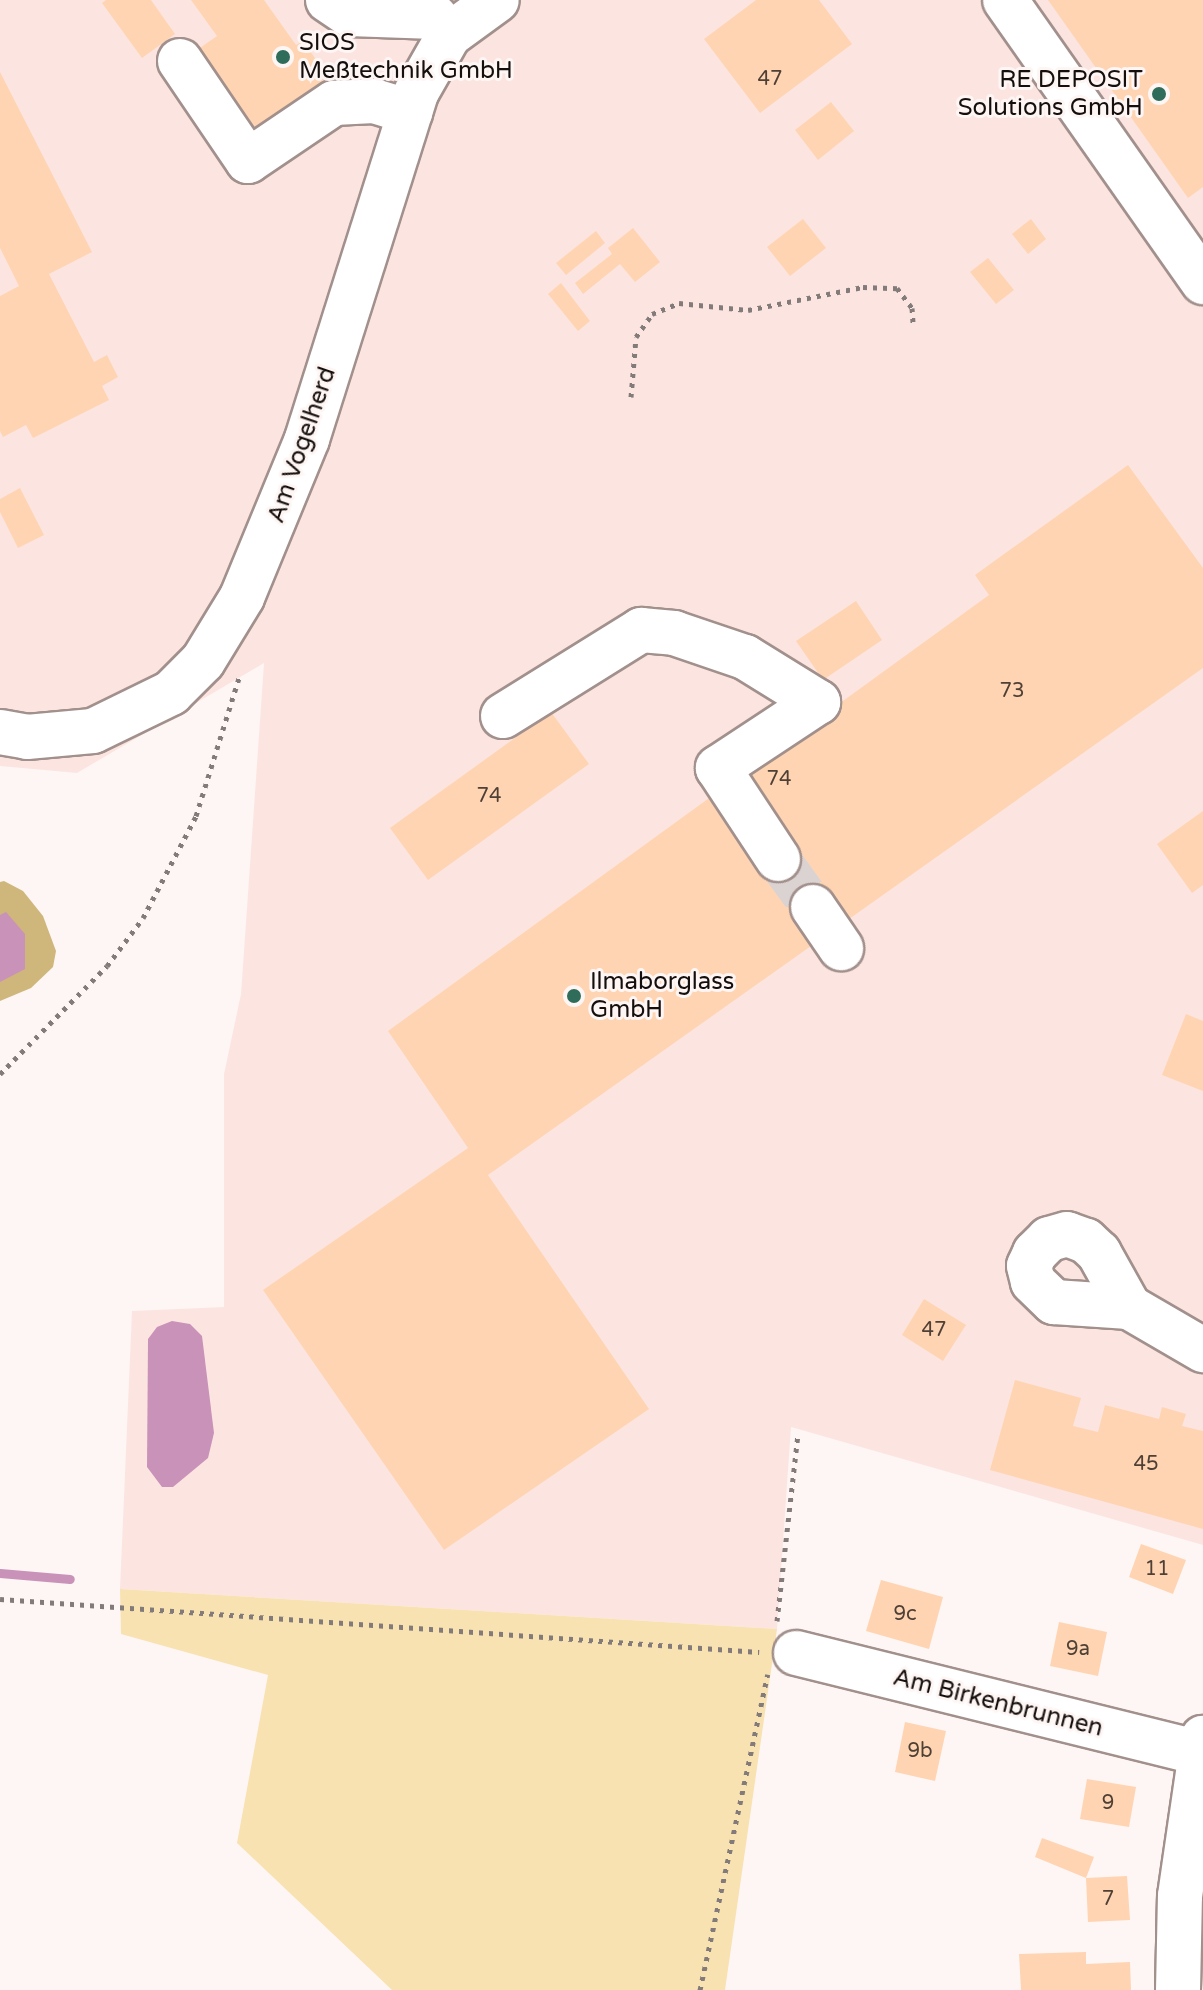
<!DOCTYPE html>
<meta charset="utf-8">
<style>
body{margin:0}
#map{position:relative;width:1203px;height:1990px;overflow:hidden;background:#fef6f4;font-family:"Varela Round",sans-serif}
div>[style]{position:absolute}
.built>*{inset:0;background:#fce5e0}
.green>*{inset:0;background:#f8e2b1}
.forest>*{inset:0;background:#cfb67b}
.water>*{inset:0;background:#c992b9}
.stream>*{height:9px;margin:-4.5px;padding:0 4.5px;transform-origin:4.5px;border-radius:4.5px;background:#c992b9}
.building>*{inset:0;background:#ffd4b2}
.minor-tunnel>*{height:44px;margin-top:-22px;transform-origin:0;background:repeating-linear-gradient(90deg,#dbd3d1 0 44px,transparent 0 66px)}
.path>*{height:5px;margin-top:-2.5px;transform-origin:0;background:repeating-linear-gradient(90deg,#827b79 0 4px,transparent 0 10px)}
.roads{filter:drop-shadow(2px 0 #a2908c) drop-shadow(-2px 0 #a2908c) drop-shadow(0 2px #a2908c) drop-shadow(0 -2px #a2908c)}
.minor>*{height:44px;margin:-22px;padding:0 22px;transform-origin:22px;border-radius:22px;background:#fff}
.dots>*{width:22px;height:22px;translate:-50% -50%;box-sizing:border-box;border:4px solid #fef6f4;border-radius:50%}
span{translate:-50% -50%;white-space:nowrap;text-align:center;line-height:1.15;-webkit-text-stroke:6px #fef6f4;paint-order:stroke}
.number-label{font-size:20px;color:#4f4036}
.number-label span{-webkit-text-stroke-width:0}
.poi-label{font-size:24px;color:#140e0c}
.left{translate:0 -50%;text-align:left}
.right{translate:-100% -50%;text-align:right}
.street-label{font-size:24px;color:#140e0c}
</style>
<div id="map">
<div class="built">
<div style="clip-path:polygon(0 0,1203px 0,1203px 1545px,791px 1427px,777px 1629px,120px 1589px,132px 1311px,224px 1307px,224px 1074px,241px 994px,264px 663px,77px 773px,0 766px)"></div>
</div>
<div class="green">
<div style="clip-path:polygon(120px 1589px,777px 1629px,725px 1990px,392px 1990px,237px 1843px,268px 1675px,121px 1634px)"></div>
</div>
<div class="forest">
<div style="clip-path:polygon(4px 881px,23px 891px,43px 916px,56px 951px,53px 967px,31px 988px,0 1001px,0 882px)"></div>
</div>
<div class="water">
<div style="clip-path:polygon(6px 912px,25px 934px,25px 969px,0 982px,0 915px)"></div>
<div style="clip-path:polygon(172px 1321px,190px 1324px,202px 1336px,214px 1433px,208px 1458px,173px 1487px,162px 1487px,147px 1467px,148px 1339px,157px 1327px)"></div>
</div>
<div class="stream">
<div style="left:0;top:1573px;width:70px;rotate:4.9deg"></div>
</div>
<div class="building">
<div style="clip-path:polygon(106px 0,151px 0,175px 34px,142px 58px,102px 3px)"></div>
<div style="clip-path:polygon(191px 0,264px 0,296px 45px,303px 41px,329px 78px,252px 133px,194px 52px,217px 36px)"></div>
<div style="clip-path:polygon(756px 0,819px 0,852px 44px,760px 113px,704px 39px)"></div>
<div style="clip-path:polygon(1048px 0,1203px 0,1203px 187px,1188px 198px)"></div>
<div style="clip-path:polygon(0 72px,92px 252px,49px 274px,94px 362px,107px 355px,118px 377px,102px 386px,109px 400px,33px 438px,26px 425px,3px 437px,0 431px,0 296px,19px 286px,0 248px)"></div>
<div style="clip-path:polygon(831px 102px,854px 131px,818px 160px,795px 130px)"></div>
<div style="clip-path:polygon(803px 219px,826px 248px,790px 276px,767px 247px)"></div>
<div style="clip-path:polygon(1031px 219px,1046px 239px,1028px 254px,1012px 234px)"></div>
<div style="clip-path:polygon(633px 228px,660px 262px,635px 282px,620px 264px,583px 294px,575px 283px,612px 254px,608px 248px)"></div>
<div style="clip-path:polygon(596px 231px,605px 243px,566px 275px,556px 263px)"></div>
<div style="clip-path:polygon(988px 258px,1014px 290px,996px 304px,970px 272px)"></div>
<div style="clip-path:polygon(561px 283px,590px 321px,578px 331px,548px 294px)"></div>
<div style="clip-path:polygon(1128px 465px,1203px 568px,1203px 668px,488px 1175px,649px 1409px,444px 1550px,263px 1290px,468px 1148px,388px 1031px,989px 595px,975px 575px)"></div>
<div style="clip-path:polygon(20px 488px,44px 535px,18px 548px,0 512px,0 499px)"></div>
<div style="clip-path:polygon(856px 601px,882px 640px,823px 680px,796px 641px)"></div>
<div style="clip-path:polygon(551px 712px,589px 764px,428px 880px,390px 828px)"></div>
<div style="clip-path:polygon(1203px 811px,1203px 885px,1192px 893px,1157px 844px)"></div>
<div style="clip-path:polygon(1186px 1014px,1203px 1021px,1203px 1091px,1162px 1075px)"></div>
<div style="clip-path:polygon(924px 1299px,966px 1325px,943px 1361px,902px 1335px)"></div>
<div style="clip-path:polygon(1015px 1380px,1081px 1398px,1073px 1426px,1098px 1432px,1105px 1405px,1159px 1419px,1162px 1407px,1186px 1414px,1182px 1426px,1203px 1431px,1203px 1529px,990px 1470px)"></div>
<div style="clip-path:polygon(1141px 1544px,1186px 1560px,1173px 1594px,1129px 1577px)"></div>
<div style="clip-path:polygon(881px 1580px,943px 1597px,929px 1649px,866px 1631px)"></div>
<div style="clip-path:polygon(1059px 1622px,1107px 1632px,1098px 1676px,1050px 1666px)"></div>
<div style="clip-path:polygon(905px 1722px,946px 1731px,935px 1781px,895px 1772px)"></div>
<div style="clip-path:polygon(1087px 1779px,1136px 1787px,1129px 1827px,1080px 1819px)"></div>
<div style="clip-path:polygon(1042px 1838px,1094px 1857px,1086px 1878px,1035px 1857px)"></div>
<div style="clip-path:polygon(1127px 1876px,1130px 1920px,1088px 1922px,1086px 1878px)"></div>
<div style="clip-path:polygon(1086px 1952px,1086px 1964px,1130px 1962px,1131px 1990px,1021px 1990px,1019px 1954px)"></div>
</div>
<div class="minor-tunnel">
<div style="left:778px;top:859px;width:59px;rotate:53.9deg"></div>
</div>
<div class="path">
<div style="left:631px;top:397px;width:60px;rotate:-85.2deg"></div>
<div style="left:636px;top:337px;width:28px;rotate:-55deg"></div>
<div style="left:652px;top:314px;width:29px;rotate:-22deg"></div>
<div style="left:679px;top:303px;width:69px;rotate:5.8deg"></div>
<div style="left:748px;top:310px;width:117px;rotate:-11.3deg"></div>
<div style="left:863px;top:287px;width:34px;rotate:2deg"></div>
<div style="left:897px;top:288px;width:25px;rotate:53deg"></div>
<div style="left:912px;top:308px;width:16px;rotate:86deg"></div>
<div style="left:0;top:1074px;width:152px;rotate:-45.3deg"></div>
<div style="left:107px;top:966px;width:60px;rotate:-53.1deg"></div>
<div style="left:143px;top:918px;width:115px;rotate:-62.5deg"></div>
<div style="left:196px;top:816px;width:145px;rotate:-72.7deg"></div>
<div style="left:0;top:1599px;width:761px;rotate:3.99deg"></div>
<div style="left:777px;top:1621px;width:187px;rotate:-83.6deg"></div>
<div style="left:700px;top:1990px;width:323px;rotate:-77.9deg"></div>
</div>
<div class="roads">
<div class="minor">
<div style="left:328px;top:0;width:25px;rotate:34deg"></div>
<div style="left:349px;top:14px;width:86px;rotate:2deg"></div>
<div style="left:435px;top:17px;width:23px;rotate:52deg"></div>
<div style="left:1005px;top:0;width:345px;rotate:54.9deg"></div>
<div style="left:180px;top:61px;width:121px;rotate:55.8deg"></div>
<div style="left:248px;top:161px;width:104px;rotate:-34deg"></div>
<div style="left:334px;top:103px;width:40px;rotate:-2.9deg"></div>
<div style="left:374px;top:101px;width:38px;rotate:17deg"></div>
<div style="left:503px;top:716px;width:163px;rotate:-31.9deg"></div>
<div style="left:641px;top:630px;width:33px;rotate:5deg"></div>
<div style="left:674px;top:633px;width:75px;rotate:18.7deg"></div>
<div style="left:745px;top:657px;width:86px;rotate:31.7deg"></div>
<div style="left:818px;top:702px;width:120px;rotate:146.6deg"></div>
<div style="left:718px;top:768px;width:109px;rotate:56.6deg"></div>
<div style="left:0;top:732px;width:27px;rotate:10deg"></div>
<div style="left:27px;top:737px;width:66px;rotate:-5.2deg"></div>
<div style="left:93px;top:731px;width:87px;rotate:-26deg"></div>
<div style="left:171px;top:693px;width:45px;rotate:-45deg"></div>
<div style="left:203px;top:661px;width:75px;rotate:-58.6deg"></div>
<div style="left:242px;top:597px;width:171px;rotate:-67.6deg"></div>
<div style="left:307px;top:439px;width:363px;rotate:-72.5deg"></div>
<div style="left:416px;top:93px;width:67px;rotate:-60.4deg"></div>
<div style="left:449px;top:35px;width:59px;rotate:-36.1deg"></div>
<div style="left:813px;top:907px;width:50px;rotate:55.7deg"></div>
<div style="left:1129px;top:1307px;width:62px;rotate:-119.1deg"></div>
<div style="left:1099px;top:1253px;width:18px;rotate:-137deg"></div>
<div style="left:1086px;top:1241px;width:20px;rotate:-160deg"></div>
<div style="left:1067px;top:1234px;width:19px;rotate:164deg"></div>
<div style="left:1049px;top:1239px;width:20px;rotate:135deg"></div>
<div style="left:1035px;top:1253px;width:14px;rotate:115deg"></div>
<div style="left:1029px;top:1266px;width:16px;rotate:76deg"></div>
<div style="left:1033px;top:1282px;width:29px;rotate:44deg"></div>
<div style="left:1054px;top:1302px;width:75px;rotate:3.8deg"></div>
<div style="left:1129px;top:1307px;width:86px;rotate:30.2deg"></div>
<div style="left:796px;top:1653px;width:416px;rotate:13.9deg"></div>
<div style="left:1178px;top:1990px;width:94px;rotate:-88.8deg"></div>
<div style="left:1180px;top:1896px;width:160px;rotate:-81.7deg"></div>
</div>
</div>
<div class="dots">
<div style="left:283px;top:57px;background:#2f6d5a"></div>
<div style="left:1159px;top:94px;background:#2f6d5a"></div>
<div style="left:574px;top:996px;background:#2f6d5a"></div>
</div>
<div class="number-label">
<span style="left:770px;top:79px">47</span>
<span style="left:1012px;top:691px">73</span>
<span style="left:779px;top:779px">74</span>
<span style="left:489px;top:796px">74</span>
<span style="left:934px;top:1330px">47</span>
<span style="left:1146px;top:1464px">45</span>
<span style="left:1157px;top:1569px">11</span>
<span style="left:905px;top:1614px">9c</span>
<span style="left:1078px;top:1649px">9a</span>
<span style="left:920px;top:1751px">9b</span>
<span style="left:1108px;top:1803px">9</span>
<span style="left:1108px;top:1899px">7</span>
</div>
<div class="poi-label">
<span class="left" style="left:299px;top:57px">SIOS<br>Meßtechnik GmbH</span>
<span class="right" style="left:1143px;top:94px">RE DEPOSIT<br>Solutions GmbH</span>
<span class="left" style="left:590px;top:996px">Ilmaborglass<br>GmbH</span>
</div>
<div class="street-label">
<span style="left:302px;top:445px;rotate:-71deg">Am Vogelherd</span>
<span style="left:998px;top:1703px;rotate:14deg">Am Birkenbrunnen</span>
</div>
</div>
